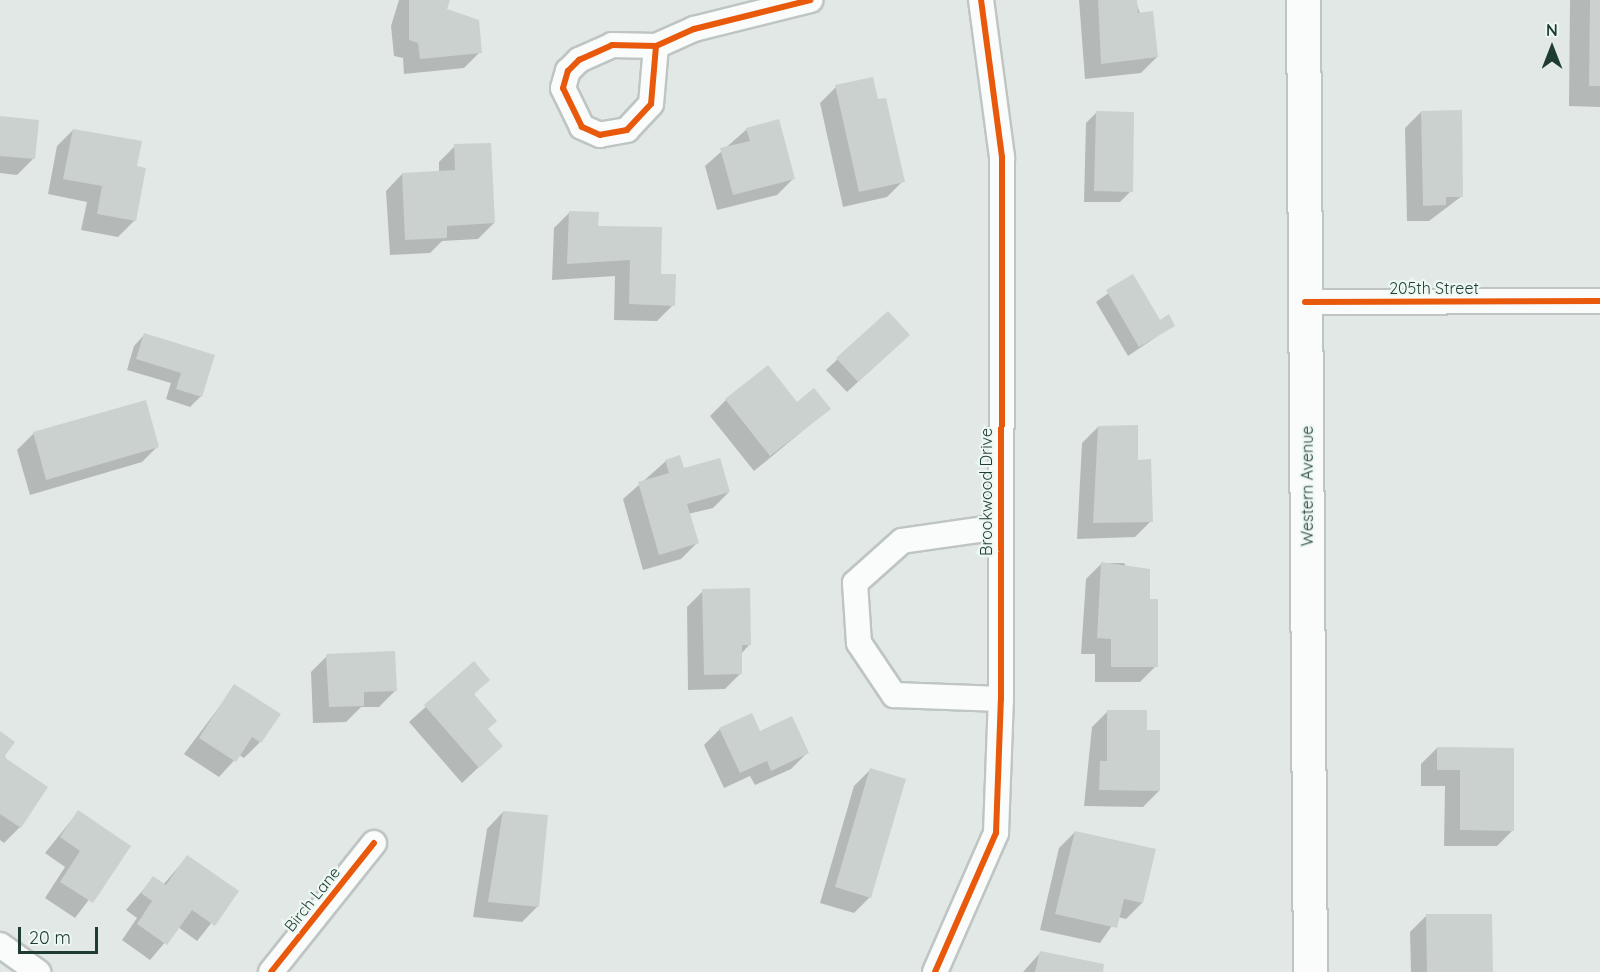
<!DOCTYPE html>
<style>
body{margin:0}
#map{position:relative;width:1600px;height:972px;overflow:hidden;background:#e1e8e5;font-family:Quicksand,sans-serif}
div>[style]{position:absolute}
.shadow>*{inset:0;background:#0003}
.building>*{inset:0;background:#cad1ce}
.roads{filter:drop-shadow(2px 0 #bec5c2) drop-shadow(-2px 0 #bec5c2) drop-shadow(0 2px #bec5c2) drop-shadow(0 -2px #bec5c2)}
.street>*{height:24px;margin:-12px;padding:0 12px;transform-origin:12px;border-radius:12px;background:#fafcfb}
.secondary>*{height:33px;margin:-16.5px;padding:0 16.5px;transform-origin:16.5px;border-radius:16.5px;background:#fafcfb}
.cycleway>*{height:6px;margin:-3px;padding:0 3px;transform-origin:3px;border-radius:3px;background:#e8590c}
span{translate:-50% -50%;white-space:nowrap;text-align:center;line-height:1.15;-webkit-text-stroke:4.5px #eef8f3;paint-order:stroke}
.street-label{font-size:16px;color:#1e3c33}
.north{position:absolute;left:1522px;top:18px;width:60px;height:60px;-webkit-text-stroke:4px #eef8f3;paint-order:stroke;rotate:0deg;font-size:16px;font-weight:700;line-height:24px;text-align:center;color:#1e3c33}
.north::after{content:'';display:block;margin:auto;width:21px;height:27px;background:#1e3c33;clip-path:polygon(50% 0,100% 100%,50% 72%,0 100%)}
.scale{position:absolute;left:18px;top:927px;width:80px;height:27px;box-sizing:border-box;border:3px solid #1e3c33;border-top:0;padding-left:8px;font-size:18px;line-height:21px;white-space:nowrap;color:#1e3c33;-webkit-text-stroke:4px #eef8f3;paint-order:stroke}
</style>
<div id="map">
<div class="shadow">
<div style="clip-path:polygon(399px 0,448px 0,445px 10px,480px 52px,464px 68px,404px 74px,403px 58px,394px 56px,391px 26px)"></div>
<div style="clip-path:polygon(1079px 0,1135px 0,1157px 57px,1141px 73px,1085px 79px)"></div>
<div style="clip-path:polygon(1570px 0,1600px 0,1600px 107px,1569px 106px)"></div>
<div style="clip-path:polygon(836px 87px,877px 101px,903px 181px,887px 197px,843px 207px,820px 103px)"></div>
<div style="clip-path:polygon(1421px 112px,1462px 196px,1429px 221px,1407px 221px,1405px 128px)"></div>
<div style="clip-path:polygon(1096px 113px,1131px 191px,1120px 202px,1084px 202px,1086px 123px)"></div>
<div style="clip-path:polygon(0 118px,33px 159px,17px 175px,0 173px)"></div>
<div style="clip-path:polygon(747px 129px,793px 179px,777px 195px,717px 210px,705px 166px)"></div>
<div style="clip-path:polygon(73px 130px,136px 167px,134px 221px,118px 237px,81px 230px,87px 202px,48px 194px,57px 146px)"></div>
<div style="clip-path:polygon(455px 146px,494px 223px,478px 239px,442px 241px,430px 253px,390px 255px,386px 191px,402px 174px,439px 172px,439px 162px)"></div>
<div style="clip-path:polygon(570px 212px,660px 275px,673px 305px,657px 321px,614px 320px,615px 276px,552px 280px,554px 228px)"></div>
<div style="clip-path:polygon(1132px 276px,1159px 322px,1174px 325px,1128px 356px,1096px 302px)"></div>
<div style="clip-path:polygon(887px 313px,897px 346px,847px 392px,826px 370px)"></div>
<div style="clip-path:polygon(144px 335px,213px 356px,201px 396px,190px 407px,166px 399px,171px 383px,127px 370px,134px 346px)"></div>
<div style="clip-path:polygon(726px 400px,796px 404px,829px 409px,754px 471px,710px 416px)"></div>
<div style="clip-path:polygon(145px 402px,158px 446px,142px 462px,30px 495px,17px 450px,33px 434px)"></div>
<div style="clip-path:polygon(1098px 427px,1137px 461px,1151px 521px,1135px 537px,1077px 539px,1082px 443px)"></div>
<div style="clip-path:polygon(666px 461px,729px 492px,713px 508px,688px 514px,697px 543px,681px 559px,643px 570px,623px 499px)"></div>
<div style="clip-path:polygon(1102px 563px,1124px 563px,1149px 601px,1156px 666px,1140px 682px,1095px 682px,1095px 654px,1081px 654px,1086px 579px)"></div>
<div style="clip-path:polygon(703px 591px,750px 644px,741px 654px,741px 673px,725px 689px,688px 690px,687px 607px)"></div>
<div style="clip-path:polygon(327px 656px,395px 691px,379px 707px,361px 707px,346px 722px,313px 723px,311px 672px)"></div>
<div style="clip-path:polygon(474px 663px,488px 680px,473px 695px,487px 730px,501px 746px,462px 783px,409px 722px)"></div>
<div style="clip-path:polygon(235px 686px,260px 742px,244px 758px,239px 755px,219px 777px,184px 754px)"></div>
<div style="clip-path:polygon(1108px 711px,1145px 732px,1159px 791px,1143px 807px,1084px 806px,1092px 727px)"></div>
<div style="clip-path:polygon(720px 729px,760px 733px,807px 753px,791px 769px,755px 785px,750px 776px,724px 788px,704px 745px)"></div>
<div style="clip-path:polygon(0 733px,20px 827px,4px 843px,0 840px)"></div>
<div style="clip-path:polygon(1437px 748px,1513px 749px,1513px 830px,1497px 846px,1444px 846px,1445px 786px,1421px 786px,1421px 764px)"></div>
<div style="clip-path:polygon(870px 770px,870px 897px,854px 913px,820px 903px,854px 786px)"></div>
<div style="clip-path:polygon(78px 812px,129px 847px,75px 918px,45px 898px,65px 867px,45px 853px)"></div>
<div style="clip-path:polygon(503px 812px,538px 906px,522px 922px,473px 917px,487px 829px)"></div>
<div style="clip-path:polygon(1075px 832px,1154px 850px,1142px 903px,1126px 919px,1118px 917px,1100px 943px,1040px 930px,1059px 848px)"></div>
<div style="clip-path:polygon(187px 857px,237px 891px,197px 941px,178px 927px,150px 960px,122px 940px,137px 918px,126px 910px,153px 878px,163px 885px)"></div>
<div style="clip-path:polygon(1426px 916px,1491px 972px,1411px 972px,1410px 932px)"></div>
<div style="clip-path:polygon(1040px 953px,1101px 972px,1023px 972px)"></div>
</div>
<div class="building">
<div style="clip-path:polygon(409px 0,450px 0,447px 9px,479px 20px,482px 53px,420px 59px,418px 43px,409px 40px)"></div>
<div style="clip-path:polygon(1098px 0,1137px 0,1138px 13px,1153px 11px,1158px 57px,1101px 64px)"></div>
<div style="clip-path:polygon(1590px 0,1600px 0,1600px 86px,1589px 86px)"></div>
<div style="clip-path:polygon(873px 77px,878px 99px,886px 98px,905px 182px,859px 192px,835px 85px)"></div>
<div style="clip-path:polygon(1462px 110px,1463px 197px,1446px 197px,1446px 205px,1423px 206px,1421px 111px)"></div>
<div style="clip-path:polygon(1096px 111px,1134px 112px,1133px 192px,1094px 191px)"></div>
<div style="clip-path:polygon(0 116px,39px 120px,35px 159px,0 156px)"></div>
<div style="clip-path:polygon(779px 119px,795px 179px,733px 195px,720px 148px,750px 141px,746px 128px)"></div>
<div style="clip-path:polygon(73px 129px,142px 141px,137px 166px,146px 168px,136px 221px,97px 214px,102px 186px,63px 179px)"></div>
<div style="clip-path:polygon(491px 143px,495px 223px,447px 226px,447px 238px,405px 240px,402px 173px,455px 170px,454px 144px)"></div>
<div style="clip-path:polygon(569px 211px,599px 212px,598px 226px,662px 227px,661px 274px,676px 274px,675px 306px,629px 304px,630px 260px,567px 264px)"></div>
<div style="clip-path:polygon(1133px 274px,1160px 320px,1169px 314px,1175px 326px,1139px 347px,1106px 290px)"></div>
<div style="clip-path:polygon(888px 311px,910px 335px,858px 382px,836px 358px)"></div>
<div style="clip-path:polygon(144px 333px,215px 355px,202px 397px,176px 389px,181px 373px,136px 359px)"></div>
<div style="clip-path:polygon(768px 365px,797px 402px,814px 388px,831px 409px,770px 456px,725px 399px)"></div>
<div style="clip-path:polygon(146px 400px,159px 447px,46px 480px,33px 432px)"></div>
<div style="clip-path:polygon(1138px 425px,1138px 460px,1151px 459px,1153px 522px,1093px 523px,1098px 426px)"></div>
<div style="clip-path:polygon(680px 455px,684px 468px,720px 458px,730px 492px,687px 504px,699px 543px,659px 555px,638px 482px,669px 473px,665px 460px)"></div>
<div style="clip-path:polygon(1101px 562px,1150px 569px,1150px 599px,1158px 599px,1158px 667px,1111px 667px,1111px 639px,1097px 638px)"></div>
<div style="clip-path:polygon(750px 588px,751px 645px,742px 645px,742px 674px,704px 675px,702px 589px)"></div>
<div style="clip-path:polygon(395px 651px,397px 691px,364px 692px,364px 706px,329px 707px,326px 654px)"></div>
<div style="clip-path:polygon(474px 661px,490px 680px,474px 694px,497px 721px,488px 729px,503px 746px,479px 768px,424px 705px)"></div>
<div style="clip-path:polygon(234px 684px,281px 714px,261px 743px,252px 737px,236px 762px,199px 738px)"></div>
<div style="clip-path:polygon(1107px 710px,1147px 710px,1147px 730px,1160px 730px,1160px 791px,1099px 790px,1100px 761px,1107px 761px)"></div>
<div style="clip-path:polygon(752px 713px,760px 731px,792px 716px,809px 753px,771px 771px,767px 761px,740px 773px,719px 728px)"></div>
<div style="clip-path:polygon(0 731px,15px 742px,4px 757px,48px 787px,21px 828px,0 814px)"></div>
<div style="clip-path:polygon(1437px 747px,1514px 748px,1514px 831px,1460px 830px,1460px 770px,1437px 770px)"></div>
<div style="clip-path:polygon(870px 768px,906px 779px,871px 898px,835px 887px)"></div>
<div style="clip-path:polygon(78px 810px,131px 846px,93px 903px,60px 882px,80px 851px,60px 837px)"></div>
<div style="clip-path:polygon(503px 811px,548px 815px,539px 907px,488px 902px)"></div>
<div style="clip-path:polygon(1075px 831px,1156px 849px,1143px 903px,1124px 899px,1117px 928px,1055px 914px)"></div>
<div style="clip-path:polygon(187px 855px,239px 891px,215px 926px,192px 910px,167px 945px,137px 924px,152px 901px,141px 893px,153px 876px,166px 885px)"></div>
<div style="clip-path:polygon(1426px 914px,1492px 914px,1493px 972px,1427px 972px)"></div>
<div style="clip-path:polygon(1040px 951px,1104px 964px,1103px 972px,1035px 972px)"></div>
</div>
<div class="roads">
<div class="street">
<div style="left:656px;top:46px;width:58px;rotate:94.9deg"></div>
<div style="left:651px;top:104px;width:35px;rotate:133deg"></div>
<div style="left:627px;top:130px;width:27px;rotate:170deg"></div>
<div style="left:600px;top:135px;width:20px;rotate:-156deg"></div>
<div style="left:582px;top:127px;width:43px;rotate:-116deg"></div>
<div style="left:563px;top:88px;width:18px;rotate:-74deg"></div>
<div style="left:568px;top:71px;width:16px;rotate:-45deg"></div>
<div style="left:579px;top:60px;width:36px;rotate:-24deg"></div>
<div style="left:612px;top:45px;width:44px;rotate:1.3deg"></div>
<div style="left:656px;top:46px;width:42px;rotate:-24.1deg"></div>
<div style="left:694px;top:29px;width:120px;rotate:-14deg"></div>
<div style="left:1305px;top:302px;width:295px;rotate:-0.2deg"></div>
<div style="left:999px;top:527px;width:98px;rotate:171.8deg"></div>
<div style="left:902px;top:541px;width:63px;rotate:138.2deg"></div>
<div style="left:855px;top:583px;width:60px;rotate:86.2deg"></div>
<div style="left:859px;top:643px;width:63px;rotate:56.1deg"></div>
<div style="left:894px;top:695px;width:107px;rotate:2.1deg"></div>
<div style="left:0;top:945px;width:47px;rotate:35.4deg"></div>
<div style="left:271px;top:972px;width:165px;rotate:-51.4deg"></div>
<div style="left:935px;top:972px;width:152px;rotate:-66.3deg"></div>
<div style="left:996px;top:833px;width:134px;rotate:-87.9deg"></div>
<div style="left:1001px;top:699px;width:542px;rotate:-89.89deg"></div>
<div style="left:1002px;top:157px;width:158px;rotate:-97.6deg"></div>
</div>
<div class="secondary">
<div style="left:1303px;top:0;width:972px;rotate:89.59deg"></div>
</div>
</div>
<div class="cycleway">
<div style="left:656px;top:46px;width:58px;rotate:94.9deg"></div>
<div style="left:651px;top:104px;width:35px;rotate:133deg"></div>
<div style="left:627px;top:130px;width:27px;rotate:170deg"></div>
<div style="left:600px;top:135px;width:20px;rotate:-156deg"></div>
<div style="left:582px;top:127px;width:43px;rotate:-116deg"></div>
<div style="left:563px;top:88px;width:18px;rotate:-74deg"></div>
<div style="left:568px;top:71px;width:16px;rotate:-45deg"></div>
<div style="left:579px;top:60px;width:36px;rotate:-24deg"></div>
<div style="left:612px;top:45px;width:44px;rotate:1.3deg"></div>
<div style="left:656px;top:46px;width:42px;rotate:-24.1deg"></div>
<div style="left:694px;top:29px;width:120px;rotate:-14deg"></div>
<div style="left:1305px;top:302px;width:295px;rotate:-0.2deg"></div>
<div style="left:271px;top:972px;width:165px;rotate:-51.4deg"></div>
<div style="left:935px;top:972px;width:152px;rotate:-66.3deg"></div>
<div style="left:996px;top:833px;width:134px;rotate:-87.9deg"></div>
<div style="left:1001px;top:699px;width:542px;rotate:-89.89deg"></div>
<div style="left:1002px;top:157px;width:158px;rotate:-97.6deg"></div>
</div>
<div class="street-label">
<span style="left:1434px;top:288px">205th Street</span>
<span style="left:1307px;top:486px;rotate:-90deg">Western Avenue</span>
<span style="left:986px;top:492px;rotate:-90deg">Brookwood Drive</span>
<span style="left:312px;top:899px;rotate:-51deg">Birch Lane</span>
</div>
<div class="north">N</div>
<div class="scale">20 m</div>
</div>
